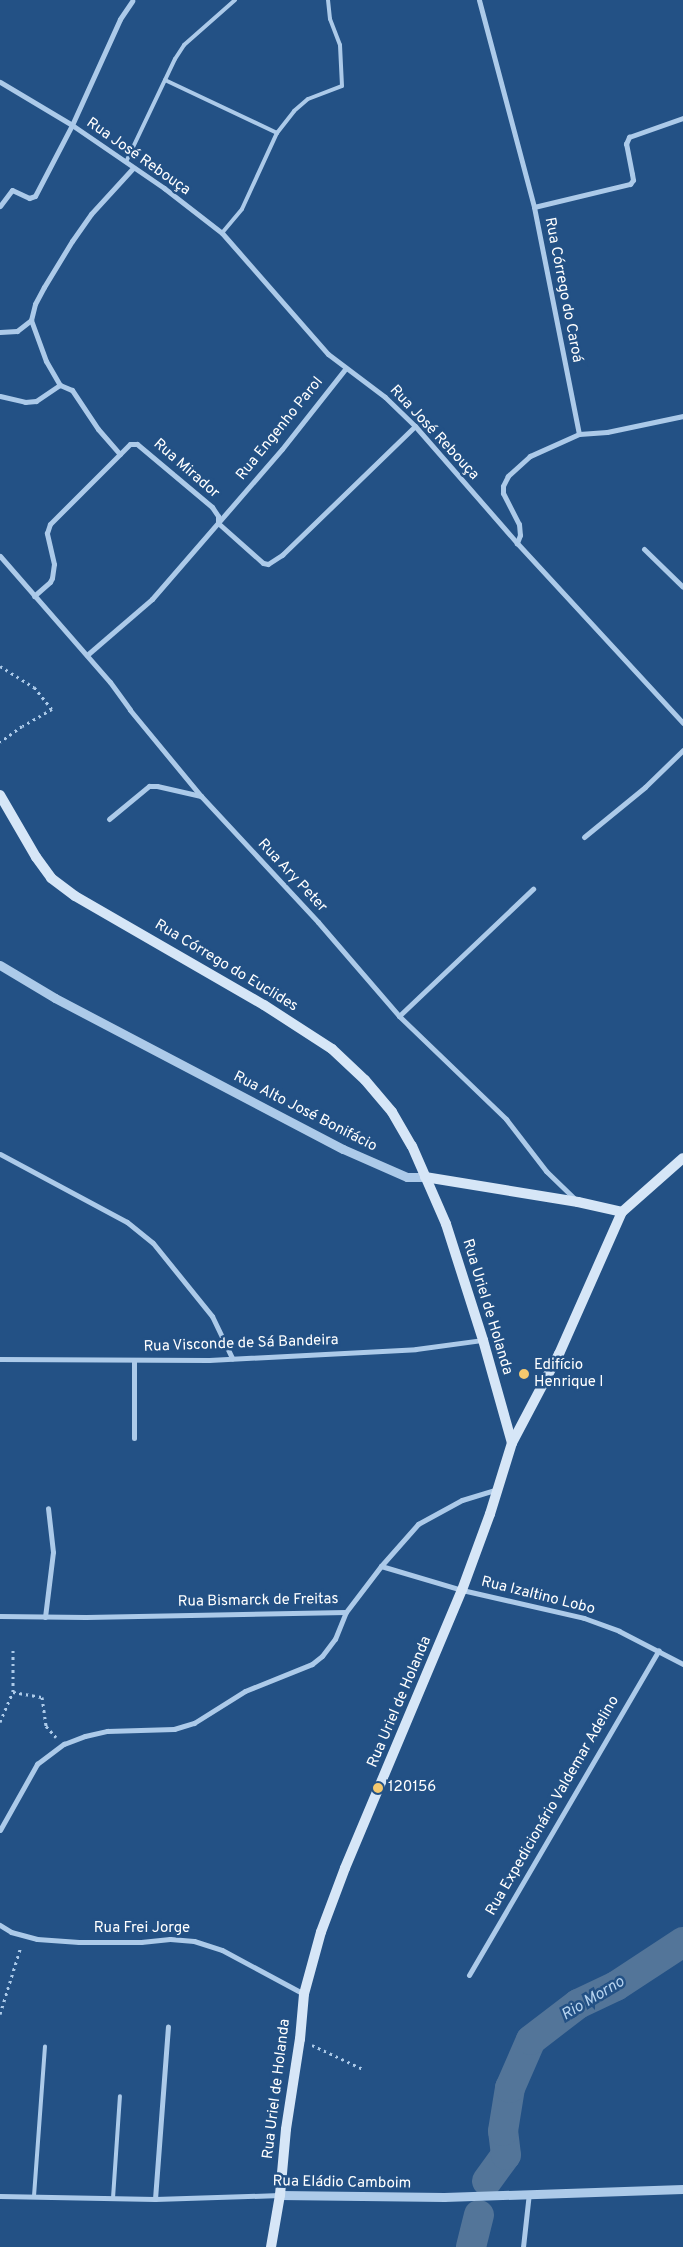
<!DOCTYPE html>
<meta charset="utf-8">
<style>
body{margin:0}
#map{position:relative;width:683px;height:2247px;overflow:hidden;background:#235185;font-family:Overpass,sans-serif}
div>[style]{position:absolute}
.river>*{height:30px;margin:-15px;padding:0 15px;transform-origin:15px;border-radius:15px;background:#537599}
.path>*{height:3px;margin-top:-1.5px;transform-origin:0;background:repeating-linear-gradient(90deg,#accae9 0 2.5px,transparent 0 6.5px)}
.service>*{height:4px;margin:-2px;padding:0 2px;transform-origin:2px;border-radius:2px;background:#accae9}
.minor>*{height:5px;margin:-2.5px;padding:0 2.5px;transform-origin:2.5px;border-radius:2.5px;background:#accae9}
.tertiary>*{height:9px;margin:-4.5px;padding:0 4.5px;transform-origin:4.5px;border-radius:4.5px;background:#accae9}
.secondary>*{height:10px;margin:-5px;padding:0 5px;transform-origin:5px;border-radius:5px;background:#d6e6f7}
.dots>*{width:14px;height:14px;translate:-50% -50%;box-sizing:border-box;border:2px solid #235185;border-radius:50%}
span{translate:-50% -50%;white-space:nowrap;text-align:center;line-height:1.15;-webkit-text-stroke:5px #235185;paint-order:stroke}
.street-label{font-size:15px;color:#fff}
.poi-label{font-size:15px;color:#fff}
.left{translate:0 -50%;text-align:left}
.water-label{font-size:16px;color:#b7d4f0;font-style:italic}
</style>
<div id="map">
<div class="river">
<div style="left:487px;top:2181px;width:32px;rotate:-54deg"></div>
<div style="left:506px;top:2155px;width:24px;rotate:-97deg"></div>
<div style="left:503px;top:2131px;width:44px;rotate:-80.8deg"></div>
<div style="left:510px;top:2088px;width:52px;rotate:-66.4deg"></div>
<div style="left:531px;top:2040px;width:59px;rotate:-37.5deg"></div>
<div style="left:578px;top:2004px;width:42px;rotate:-25.3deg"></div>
<div style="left:616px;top:1986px;width:80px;rotate:-33.3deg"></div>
<div style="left:471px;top:2247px;width:33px;rotate:-76deg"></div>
</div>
<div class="path">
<div style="left:0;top:666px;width:40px;rotate:32deg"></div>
<div style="left:34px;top:687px;width:28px;rotate:51deg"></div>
<div style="left:52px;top:709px;width:34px;rotate:150deg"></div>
<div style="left:22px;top:726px;width:27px;rotate:144deg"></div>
<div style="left:13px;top:1692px;width:44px;rotate:-90deg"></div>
<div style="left:0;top:1722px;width:33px;rotate:-67deg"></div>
<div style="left:13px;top:1692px;width:29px;rotate:10deg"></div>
<div style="left:42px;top:1697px;width:29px;rotate:82deg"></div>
<div style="left:46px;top:1726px;width:15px;rotate:48deg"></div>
<div style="left:0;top:2014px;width:71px;rotate:-72.8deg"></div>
<div style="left:312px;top:2045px;width:56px;rotate:25.2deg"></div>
</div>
<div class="service">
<div style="left:165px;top:80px;width:124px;rotate:25.3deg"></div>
<div style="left:126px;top:162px;width:114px;rotate:-64.6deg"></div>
<div style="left:175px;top:59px;width:17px;rotate:-57deg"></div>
<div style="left:184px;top:45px;width:68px;rotate:-41.4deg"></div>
<div style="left:222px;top:233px;width:31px;rotate:-50deg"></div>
<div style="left:242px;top:209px;width:84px;rotate:-65.3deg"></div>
<div style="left:277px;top:133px;width:28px;rotate:-52deg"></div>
<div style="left:294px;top:111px;width:18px;rotate:-41deg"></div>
<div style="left:308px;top:99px;width:36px;rotate:-21deg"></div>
<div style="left:342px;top:86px;width:41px;rotate:-92.8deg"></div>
<div style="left:340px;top:45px;width:28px;rotate:-111deg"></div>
<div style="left:330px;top:19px;width:19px;rotate:-96deg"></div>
<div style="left:34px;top:2196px;width:150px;rotate:-85.8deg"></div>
<div style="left:113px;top:2198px;width:102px;rotate:-86.1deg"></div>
</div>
<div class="minor">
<div style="left:479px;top:0;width:214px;rotate:75.1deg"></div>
<div style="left:534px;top:207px;width:231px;rotate:78.8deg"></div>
<div style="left:579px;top:434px;width:54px;rotate:155.8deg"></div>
<div style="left:530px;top:456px;width:30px;rotate:138deg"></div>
<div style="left:508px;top:476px;width:11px;rotate:117deg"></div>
<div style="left:503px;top:486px;width:7px;rotate:90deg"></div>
<div style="left:503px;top:493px;width:35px;rotate:63deg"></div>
<div style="left:519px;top:524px;width:11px;rotate:85deg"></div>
<div style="left:520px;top:535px;width:9px;rotate:111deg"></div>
<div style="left:0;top:82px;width:84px;rotate:30.8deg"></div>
<div style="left:72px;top:125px;width:112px;rotate:34.4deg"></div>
<div style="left:164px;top:188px;width:73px;rotate:37.8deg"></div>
<div style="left:222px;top:233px;width:161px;rotate:48.8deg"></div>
<div style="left:328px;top:354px;width:71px;rotate:37deg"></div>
<div style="left:385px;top:397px;width:42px;rotate:44deg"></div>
<div style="left:415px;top:426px;width:155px;rotate:48.9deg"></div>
<div style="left:517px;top:543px;width:245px;rotate:47.3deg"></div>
<div style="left:133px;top:168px;width:62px;rotate:132.4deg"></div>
<div style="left:91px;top:214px;width:33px;rotate:125deg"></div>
<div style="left:72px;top:241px;width:54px;rotate:121.3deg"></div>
<div style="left:44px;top:287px;width:19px;rotate:118deg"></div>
<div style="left:35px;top:304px;width:16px;rotate:104deg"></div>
<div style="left:31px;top:320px;width:44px;rotate:69.9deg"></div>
<div style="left:46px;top:361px;width:28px;rotate:60deg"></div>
<div style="left:60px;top:385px;width:13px;rotate:23deg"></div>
<div style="left:72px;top:390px;width:47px;rotate:56.3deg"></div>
<div style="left:98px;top:429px;width:33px;rotate:49deg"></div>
<div style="left:120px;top:454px;width:14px;rotate:-45deg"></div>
<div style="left:130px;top:444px;width:7px"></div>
<div style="left:137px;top:444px;width:98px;rotate:40deg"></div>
<div style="left:212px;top:507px;width:11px;rotate:56deg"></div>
<div style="left:218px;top:516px;width:7px;rotate:90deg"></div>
<div style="left:218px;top:523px;width:60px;rotate:41.6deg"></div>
<div style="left:263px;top:563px;width:5px;rotate:11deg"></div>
<div style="left:268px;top:564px;width:17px;rotate:-33deg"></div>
<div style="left:282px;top:555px;width:185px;rotate:-44.1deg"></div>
<div style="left:0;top:206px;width:20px;rotate:-53deg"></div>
<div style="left:12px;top:190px;width:19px;rotate:25deg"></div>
<div style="left:29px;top:198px;width:6px;rotate:-18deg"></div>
<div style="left:35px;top:196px;width:80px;rotate:-62.5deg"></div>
<div style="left:72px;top:125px;width:116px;rotate:-65.6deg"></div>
<div style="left:120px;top:19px;width:22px;rotate:-56deg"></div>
<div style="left:534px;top:207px;width:99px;rotate:-13.5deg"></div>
<div style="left:630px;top:184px;width:5px;rotate:-53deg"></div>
<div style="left:633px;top:180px;width:6px;rotate:-99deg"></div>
<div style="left:632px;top:174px;width:31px;rotate:-101deg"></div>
<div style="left:626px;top:144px;width:8px;rotate:-67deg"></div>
<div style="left:629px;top:137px;width:57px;rotate:-19.4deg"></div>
<div style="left:0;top:332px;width:17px;rotate:-3deg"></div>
<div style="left:17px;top:331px;width:18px;rotate:-38deg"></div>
<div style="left:0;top:396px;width:26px;rotate:13deg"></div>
<div style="left:25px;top:402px;width:11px;rotate:-5deg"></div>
<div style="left:36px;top:401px;width:29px;rotate:-34deg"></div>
<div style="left:579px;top:434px;width:28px;rotate:-4deg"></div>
<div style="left:607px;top:432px;width:78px;rotate:-11.9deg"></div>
<div style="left:644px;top:549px;width:54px;rotate:44.3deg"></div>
<div style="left:0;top:556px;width:167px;rotate:48.9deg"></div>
<div style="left:110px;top:682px;width:34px;rotate:54deg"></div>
<div style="left:130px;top:710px;width:112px;rotate:50.5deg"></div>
<div style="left:201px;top:796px;width:172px;rotate:47.1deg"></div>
<div style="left:318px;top:922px;width:124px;rotate:49.2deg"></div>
<div style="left:399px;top:1016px;width:149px;rotate:43.9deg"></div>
<div style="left:506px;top:1119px;width:66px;rotate:52.4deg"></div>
<div style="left:546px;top:1171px;width:42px;rotate:44deg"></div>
<div style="left:34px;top:596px;width:21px;rotate:-41deg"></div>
<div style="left:50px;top:582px;width:4px;rotate:-63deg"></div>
<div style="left:52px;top:578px;width:14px;rotate:-82deg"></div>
<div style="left:54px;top:564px;width:32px;rotate:-103deg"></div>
<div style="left:47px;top:533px;width:9px;rotate:-72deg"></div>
<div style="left:50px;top:524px;width:99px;rotate:-45deg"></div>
<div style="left:87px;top:655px;width:86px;rotate:-40.7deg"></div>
<div style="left:152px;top:599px;width:198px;rotate:-49.1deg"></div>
<div style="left:282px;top:449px;width:103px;rotate:-51.7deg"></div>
<div style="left:109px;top:819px;width:52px;rotate:-39.5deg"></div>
<div style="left:149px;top:786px;width:8px"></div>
<div style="left:157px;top:786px;width:45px;rotate:12.8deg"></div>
<div style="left:584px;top:837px;width:79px;rotate:-39.3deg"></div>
<div style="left:645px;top:787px;width:53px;rotate:-44.2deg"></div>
<div style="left:399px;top:1016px;width:185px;rotate:-43.5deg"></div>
<div style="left:0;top:1154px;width:144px;rotate:28.2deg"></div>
<div style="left:127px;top:1222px;width:33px;rotate:39deg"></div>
<div style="left:153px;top:1243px;width:94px;rotate:51.1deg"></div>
<div style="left:212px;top:1316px;width:47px;rotate:64.5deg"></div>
<div style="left:0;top:1359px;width:209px;rotate:0.3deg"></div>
<div style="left:209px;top:1360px;width:207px;rotate:-3deg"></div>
<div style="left:416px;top:1349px;width:68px;rotate:-7.7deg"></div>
<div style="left:134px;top:1360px;width:78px;rotate:90deg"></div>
<div style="left:381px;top:1566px;width:84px;rotate:16.5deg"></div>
<div style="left:462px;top:1590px;width:125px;rotate:12.9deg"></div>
<div style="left:584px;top:1618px;width:37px;rotate:20deg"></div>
<div style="left:619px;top:1631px;width:72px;rotate:27.3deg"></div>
<div style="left:0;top:1616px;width:86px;rotate:0.7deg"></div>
<div style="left:86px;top:1617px;width:260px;rotate:-1.1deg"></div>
<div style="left:45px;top:1617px;width:65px;rotate:-83deg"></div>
<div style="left:53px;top:1552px;width:44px;rotate:-96.5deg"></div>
<div style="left:0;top:1830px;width:76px;rotate:-60.7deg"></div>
<div style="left:37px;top:1764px;width:34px;rotate:-37deg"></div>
<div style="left:64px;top:1744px;width:22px;rotate:-21deg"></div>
<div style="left:85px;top:1736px;width:23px;rotate:-13deg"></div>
<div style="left:107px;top:1731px;width:67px;rotate:-1.7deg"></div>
<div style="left:174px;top:1729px;width:21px;rotate:-17deg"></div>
<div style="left:194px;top:1723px;width:60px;rotate:-32.1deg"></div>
<div style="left:245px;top:1691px;width:72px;rotate:-21.9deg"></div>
<div style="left:312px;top:1664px;width:13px;rotate:-39deg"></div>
<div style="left:322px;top:1656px;width:21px;rotate:-53deg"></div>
<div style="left:335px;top:1639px;width:29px;rotate:-68deg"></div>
<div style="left:346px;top:1612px;width:58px;rotate:-52.7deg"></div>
<div style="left:381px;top:1566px;width:56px;rotate:-48.6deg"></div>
<div style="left:418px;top:1524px;width:50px;rotate:-28.6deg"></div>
<div style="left:462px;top:1500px;width:38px;rotate:-17deg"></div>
<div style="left:0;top:1925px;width:13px;rotate:32deg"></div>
<div style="left:11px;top:1932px;width:27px;rotate:15deg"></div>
<div style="left:37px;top:1939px;width:42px;rotate:4.1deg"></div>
<div style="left:79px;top:1942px;width:62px"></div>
<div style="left:141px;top:1942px;width:29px;rotate:-6deg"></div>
<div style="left:170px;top:1939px;width:24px;rotate:5deg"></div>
<div style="left:194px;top:1941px;width:29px;rotate:18deg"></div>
<div style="left:222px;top:1950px;width:93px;rotate:28.2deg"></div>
<div style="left:469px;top:1975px;width:376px;rotate:-59.7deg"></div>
<div style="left:0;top:2196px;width:155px;rotate:1.1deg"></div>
<div style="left:155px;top:2199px;width:125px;rotate:-1.8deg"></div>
<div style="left:155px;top:2199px;width:173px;rotate:-85.7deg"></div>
<div style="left:523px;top:2247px;width:54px;rotate:-83.7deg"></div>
</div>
<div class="tertiary">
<div style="left:0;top:965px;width:64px;rotate:31deg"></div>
<div style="left:55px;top:998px;width:325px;rotate:27.7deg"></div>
<div style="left:343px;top:1149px;width:70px;rotate:23.6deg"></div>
<div style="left:407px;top:1177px;width:18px"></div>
<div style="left:280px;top:2195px;width:164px;rotate:0.7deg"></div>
<div style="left:444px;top:2197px;width:239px;rotate:-1.9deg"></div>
</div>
<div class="secondary">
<div style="left:0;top:795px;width:72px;rotate:59.9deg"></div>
<div style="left:36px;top:857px;width:26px;rotate:54deg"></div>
<div style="left:51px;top:878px;width:30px;rotate:37deg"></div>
<div style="left:75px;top:896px;width:218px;rotate:30deg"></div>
<div style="left:264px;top:1005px;width:81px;rotate:32.9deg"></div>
<div style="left:332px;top:1049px;width:45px;rotate:43.2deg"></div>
<div style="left:365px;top:1080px;width:42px;rotate:49.8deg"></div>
<div style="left:392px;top:1112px;width:39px;rotate:60deg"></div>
<div style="left:412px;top:1146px;width:85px;rotate:66.4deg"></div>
<div style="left:446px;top:1224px;width:122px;rotate:72.3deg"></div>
<div style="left:483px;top:1340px;width:107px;rotate:74.3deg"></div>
<div style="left:425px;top:1177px;width:155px;rotate:9.3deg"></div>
<div style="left:578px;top:1202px;width:45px;rotate:12.8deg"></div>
<div style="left:271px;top:2247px;width:53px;rotate:-80.2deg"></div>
<div style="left:280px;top:2195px;width:66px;rotate:-84.8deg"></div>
<div style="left:286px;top:2129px;width:91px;rotate:-81.2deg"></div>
<div style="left:300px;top:2039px;width:45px;rotate:-84.9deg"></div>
<div style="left:304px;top:1994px;width:64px;rotate:-74.7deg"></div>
<div style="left:321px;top:1932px;width:68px;rotate:-69.4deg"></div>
<div style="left:345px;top:1868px;width:302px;rotate:-67.2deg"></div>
<div style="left:462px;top:1590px;width:81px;rotate:-69.8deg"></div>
<div style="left:490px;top:1514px;width:74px;rotate:-72.8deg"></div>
<div style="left:512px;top:1443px;width:101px;rotate:-62.2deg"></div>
<div style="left:559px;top:1354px;width:155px;rotate:-66.1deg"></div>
<div style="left:622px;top:1212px;width:81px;rotate:-41.5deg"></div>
</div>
<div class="dots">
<div style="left:524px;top:1374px;background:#f4c86e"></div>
<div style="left:378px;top:1788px;background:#f4c86e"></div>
</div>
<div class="street-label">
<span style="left:138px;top:157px;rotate:35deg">Rua José Rebouça</span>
<span style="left:563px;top:290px;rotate:79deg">Rua Córrego do Caroá</span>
<span style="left:280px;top:429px;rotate:-51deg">Rua Engenho Parol</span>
<span style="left:434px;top:433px;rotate:47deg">Rua José Rebouça</span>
<span style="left:186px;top:469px;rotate:41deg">Rua Mirador</span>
<span style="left:292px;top:876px;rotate:47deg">Rua Ary Peter</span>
<span style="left:226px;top:966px;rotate:31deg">Rua Córrego do Euclides</span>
<span style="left:305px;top:1112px;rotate:27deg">Rua Alto José Bonifácio</span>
<span style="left:487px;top:1307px;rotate:73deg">Rua Uriel de Holanda</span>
<span style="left:241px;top:1344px;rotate:-2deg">Rua Visconde de Sá Bandeira</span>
<span style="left:538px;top:1596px;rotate:14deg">Rua Izaltino Lobo</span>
<span style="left:258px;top:1601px;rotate:-1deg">Rua Bismarck de Freitas</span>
<span style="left:400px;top:1702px;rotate:-67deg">Rua Uriel de Holanda</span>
<span style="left:553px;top:1806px;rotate:-60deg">Rua Expedicionário Valdemar Adelino</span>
<span style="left:142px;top:1929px">Rua Frei Jorge</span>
<span style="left:277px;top:2089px;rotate:-83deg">Rua Uriel de Holanda</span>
<span style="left:342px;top:2183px;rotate:1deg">Rua Eládio Camboim</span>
</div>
<div class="poi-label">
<span class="left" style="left:534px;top:1374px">Edifício<br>Henrique I</span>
<span class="left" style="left:388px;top:1788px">120156</span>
</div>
<div class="water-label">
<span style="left:593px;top:1999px;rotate:-31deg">Rio Morno</span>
</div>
</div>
